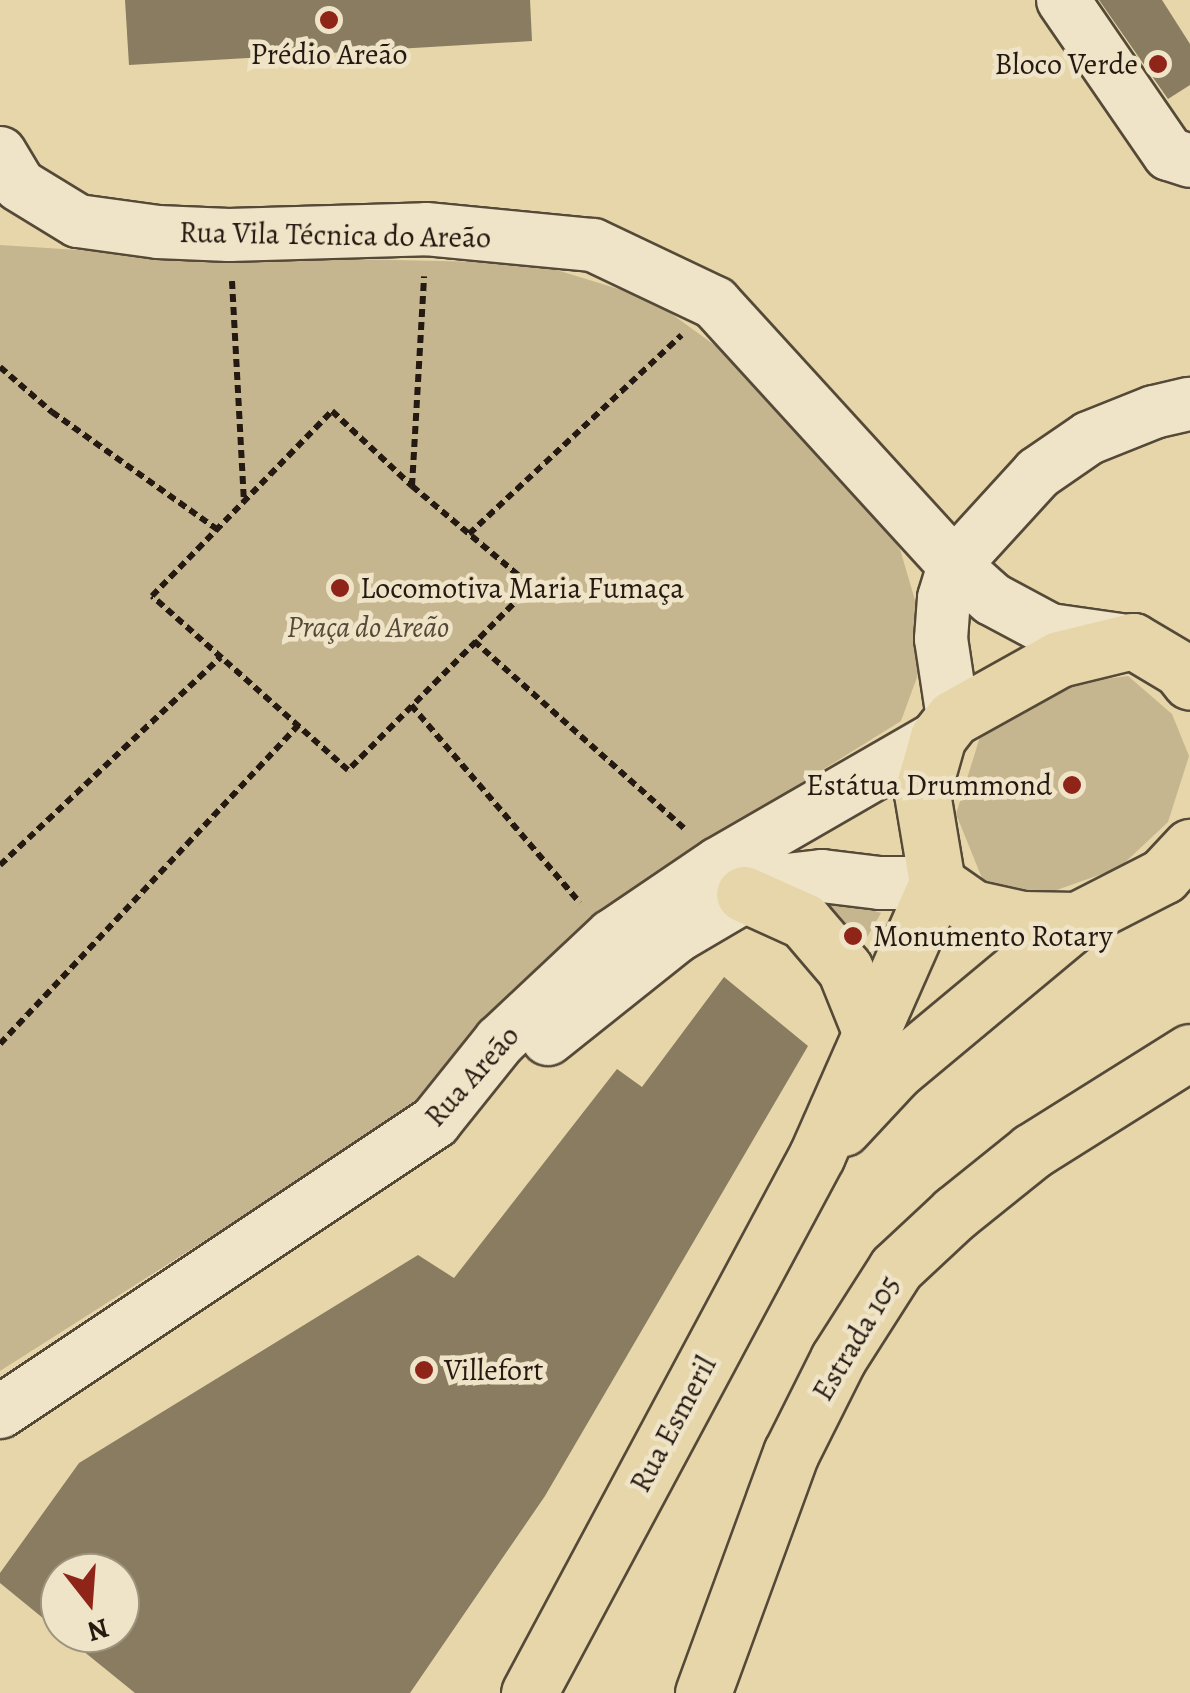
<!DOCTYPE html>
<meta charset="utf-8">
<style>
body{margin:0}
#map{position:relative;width:1190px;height:1693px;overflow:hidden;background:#e6d6a9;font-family:Alegreya,serif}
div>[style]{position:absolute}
.green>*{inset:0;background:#c5b68f}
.building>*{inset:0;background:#897c61}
.path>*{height:6px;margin-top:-3px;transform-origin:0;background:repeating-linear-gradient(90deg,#251a12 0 8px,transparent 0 13px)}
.roads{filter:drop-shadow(2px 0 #554938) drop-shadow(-2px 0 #554938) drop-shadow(0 2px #554938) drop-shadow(0 -2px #554938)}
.minor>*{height:52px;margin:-26px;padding:0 26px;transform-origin:26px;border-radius:26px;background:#efe4c7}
.major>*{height:55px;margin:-27.5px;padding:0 27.5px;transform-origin:27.5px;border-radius:27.5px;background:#e6d6a9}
.dots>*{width:28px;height:28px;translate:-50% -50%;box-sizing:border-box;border:5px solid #efe4c7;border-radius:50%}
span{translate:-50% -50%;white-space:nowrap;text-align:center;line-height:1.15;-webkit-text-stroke:9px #efe4c7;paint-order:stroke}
.poi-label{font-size:30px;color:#251a12}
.right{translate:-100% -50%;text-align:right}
.left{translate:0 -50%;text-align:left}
.street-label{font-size:30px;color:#251a12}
.park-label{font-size:30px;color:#554938;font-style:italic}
.north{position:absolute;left:40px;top:1553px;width:100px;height:100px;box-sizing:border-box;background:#efe4c7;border:2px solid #9e937f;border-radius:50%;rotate:163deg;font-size:28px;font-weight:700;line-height:40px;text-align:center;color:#251a12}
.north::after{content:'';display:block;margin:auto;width:35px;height:45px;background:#8f2418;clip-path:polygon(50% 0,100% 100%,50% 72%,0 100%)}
</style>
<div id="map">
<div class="green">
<div style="clip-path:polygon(0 245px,156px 255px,534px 263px,651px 299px,731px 357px,820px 439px,900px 549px,917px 607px,920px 669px,901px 721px,702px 845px,593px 919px,410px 1110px,0 1371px)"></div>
<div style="clip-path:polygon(1128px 676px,1172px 714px,1189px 756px,1168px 822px,1119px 868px,1034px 898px,986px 888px,956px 814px,984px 724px,1057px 685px)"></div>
<div style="clip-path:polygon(808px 890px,881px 913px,855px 958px)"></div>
</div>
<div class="building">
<div style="clip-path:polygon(125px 0,530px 0,532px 41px,129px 65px)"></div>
<div style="clip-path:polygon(1099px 0,1162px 0,1190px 44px,1190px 85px,1168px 99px)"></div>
<div style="clip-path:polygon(724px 977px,808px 1046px,545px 1496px,410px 1693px,135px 1693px,61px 1633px,120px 1633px,120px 1573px,60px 1573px,60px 1632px,0 1583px,0 1573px,79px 1463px,418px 1255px,454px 1278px,617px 1069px,642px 1087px)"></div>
</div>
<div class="path">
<div style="left:232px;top:281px;width:222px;rotate:86.9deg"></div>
<div style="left:0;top:367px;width:69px;rotate:40.9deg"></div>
<div style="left:52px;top:412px;width:204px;rotate:35.4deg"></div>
<div style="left:332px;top:411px;width:110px;rotate:43.2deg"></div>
<div style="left:412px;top:486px;width:155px;rotate:40deg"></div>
<div style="left:531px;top:586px;width:260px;rotate:134.8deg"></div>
<div style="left:348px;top:770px;width:262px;rotate:-138.4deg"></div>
<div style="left:152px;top:596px;width:258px;rotate:-45.8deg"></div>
<div style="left:412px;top:486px;width:210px;rotate:-86.7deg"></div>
<div style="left:469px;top:534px;width:291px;rotate:-43.1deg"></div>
<div style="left:474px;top:641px;width:284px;rotate:41.7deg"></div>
<div style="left:411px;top:705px;width:260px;rotate:49.5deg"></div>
<div style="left:0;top:865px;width:303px;rotate:-43.3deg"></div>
<div style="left:0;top:1044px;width:437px;rotate:-46.9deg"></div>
</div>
<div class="roads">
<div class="minor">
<div style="left:1063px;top:0;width:187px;rotate:55.5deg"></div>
<div style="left:1169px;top:154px;width:22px;rotate:18deg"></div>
<div style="left:0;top:153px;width:37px;rotate:59deg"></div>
<div style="left:19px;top:185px;width:69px;rotate:31.4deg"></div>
<div style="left:78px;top:221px;width:81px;rotate:7.8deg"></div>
<div style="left:158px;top:232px;width:71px;rotate:2.4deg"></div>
<div style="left:229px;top:235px;width:197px;rotate:-1.7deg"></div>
<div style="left:426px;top:229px;width:168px;rotate:5.5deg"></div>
<div style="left:593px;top:245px;width:135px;rotate:25.4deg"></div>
<div style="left:715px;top:303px;width:355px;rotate:47.6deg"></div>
<div style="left:954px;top:565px;width:51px;rotate:41.8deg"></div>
<div style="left:992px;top:599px;width:66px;rotate:28.1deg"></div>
<div style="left:1050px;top:630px;width:78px;rotate:8.1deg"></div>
<div style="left:953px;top:718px;width:80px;rotate:-98.6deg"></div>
<div style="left:941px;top:639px;width:41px;rotate:-85.8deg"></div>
<div style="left:944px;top:598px;width:34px;rotate:-73deg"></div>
<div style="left:954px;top:565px;width:125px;rotate:-47.6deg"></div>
<div style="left:1038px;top:473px;width:62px;rotate:-34.5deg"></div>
<div style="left:1089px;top:438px;width:70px;rotate:-21.8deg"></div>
<div style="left:1154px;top:412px;width:37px;rotate:-13deg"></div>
<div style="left:548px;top:1039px;width:165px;rotate:-38.6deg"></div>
<div style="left:677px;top:936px;width:107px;rotate:-30.4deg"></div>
<div style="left:769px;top:882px;width:53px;rotate:-6.5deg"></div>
<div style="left:822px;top:876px;width:58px;rotate:6.9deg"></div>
<div style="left:880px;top:883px;width:57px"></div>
<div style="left:0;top:1412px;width:523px;rotate:-33.69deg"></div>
<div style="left:435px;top:1122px;width:104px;rotate:-51.3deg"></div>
<div style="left:500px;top:1041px;width:154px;rotate:-43.2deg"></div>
<div style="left:612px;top:936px;width:128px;rotate:-34.2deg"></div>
<div style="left:718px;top:864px;width:254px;rotate:-30deg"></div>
</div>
<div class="major">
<div style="left:744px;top:894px;width:66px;rotate:24.2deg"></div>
<div style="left:804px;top:921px;width:63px;rotate:49.5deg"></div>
<div style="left:845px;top:969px;width:67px;rotate:68deg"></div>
<div style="left:1077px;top:920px;width:54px;rotate:-178.9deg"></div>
<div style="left:1023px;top:919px;width:51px;rotate:-167.6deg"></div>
<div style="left:973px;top:908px;width:44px;rotate:-145.2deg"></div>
<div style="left:937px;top:883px;width:91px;rotate:-99.5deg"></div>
<div style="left:922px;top:793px;width:58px;rotate:-74.1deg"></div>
<div style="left:938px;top:737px;width:24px;rotate:-52deg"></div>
<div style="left:953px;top:718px;width:121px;rotate:-29.1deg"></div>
<div style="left:1059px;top:659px;width:76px;rotate:-13.7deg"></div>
<div style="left:1133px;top:641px;width:55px;rotate:30.8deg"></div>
<div style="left:1180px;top:669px;width:16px;rotate:52deg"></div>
<div style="left:843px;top:1128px;width:78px;rotate:-47.1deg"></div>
<div style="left:896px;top:1071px;width:236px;rotate:-39.8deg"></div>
<div style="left:1077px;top:920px;width:97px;rotate:-27.1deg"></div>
<div style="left:1163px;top:876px;width:40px;rotate:-47deg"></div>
<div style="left:529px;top:1693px;width:610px;rotate:-61.84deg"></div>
<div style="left:817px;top:1155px;width:297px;rotate:-66.2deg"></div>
<div style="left:703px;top:1693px;width:256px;rotate:-69.9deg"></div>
<div style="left:791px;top:1453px;width:105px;rotate:-63.4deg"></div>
<div style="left:838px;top:1359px;width:108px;rotate:-57.5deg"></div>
<div style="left:896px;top:1268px;width:81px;rotate:-43deg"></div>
<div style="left:955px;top:1213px;width:99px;rotate:-38.8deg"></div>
<div style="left:1032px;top:1151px;width:186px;rotate:-32.1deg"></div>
</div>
</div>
<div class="dots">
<div style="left:329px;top:20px;background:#8f2418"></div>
<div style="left:1158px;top:64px;background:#8f2418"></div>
<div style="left:340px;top:588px;background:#8f2418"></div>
<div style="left:1072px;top:785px;background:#8f2418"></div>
<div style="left:853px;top:936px;background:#8f2418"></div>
<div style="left:424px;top:1370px;background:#8f2418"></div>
</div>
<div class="poi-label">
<span style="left:329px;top:54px">Prédio Areão</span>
<span class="right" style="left:1138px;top:64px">Bloco Verde</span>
<span class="left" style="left:360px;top:588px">Locomotiva Maria Fumaça</span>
<span class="right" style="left:1052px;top:785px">Estátua Drummond</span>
<span class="left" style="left:873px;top:936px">Monumento Rotary</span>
<span class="left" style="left:444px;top:1370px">Villefort</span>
</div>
<div class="street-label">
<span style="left:335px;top:235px;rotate:1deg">Rua Vila Técnica do Areão</span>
<span style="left:472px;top:1076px;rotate:-48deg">Rua Areão</span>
<span style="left:856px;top:1338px;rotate:-59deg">Estrada 105</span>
<span style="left:673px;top:1424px;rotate:-62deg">Rua Esmeril</span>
</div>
<div class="park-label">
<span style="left:368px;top:627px">Praça do Areão</span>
</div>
<div class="north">N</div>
</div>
